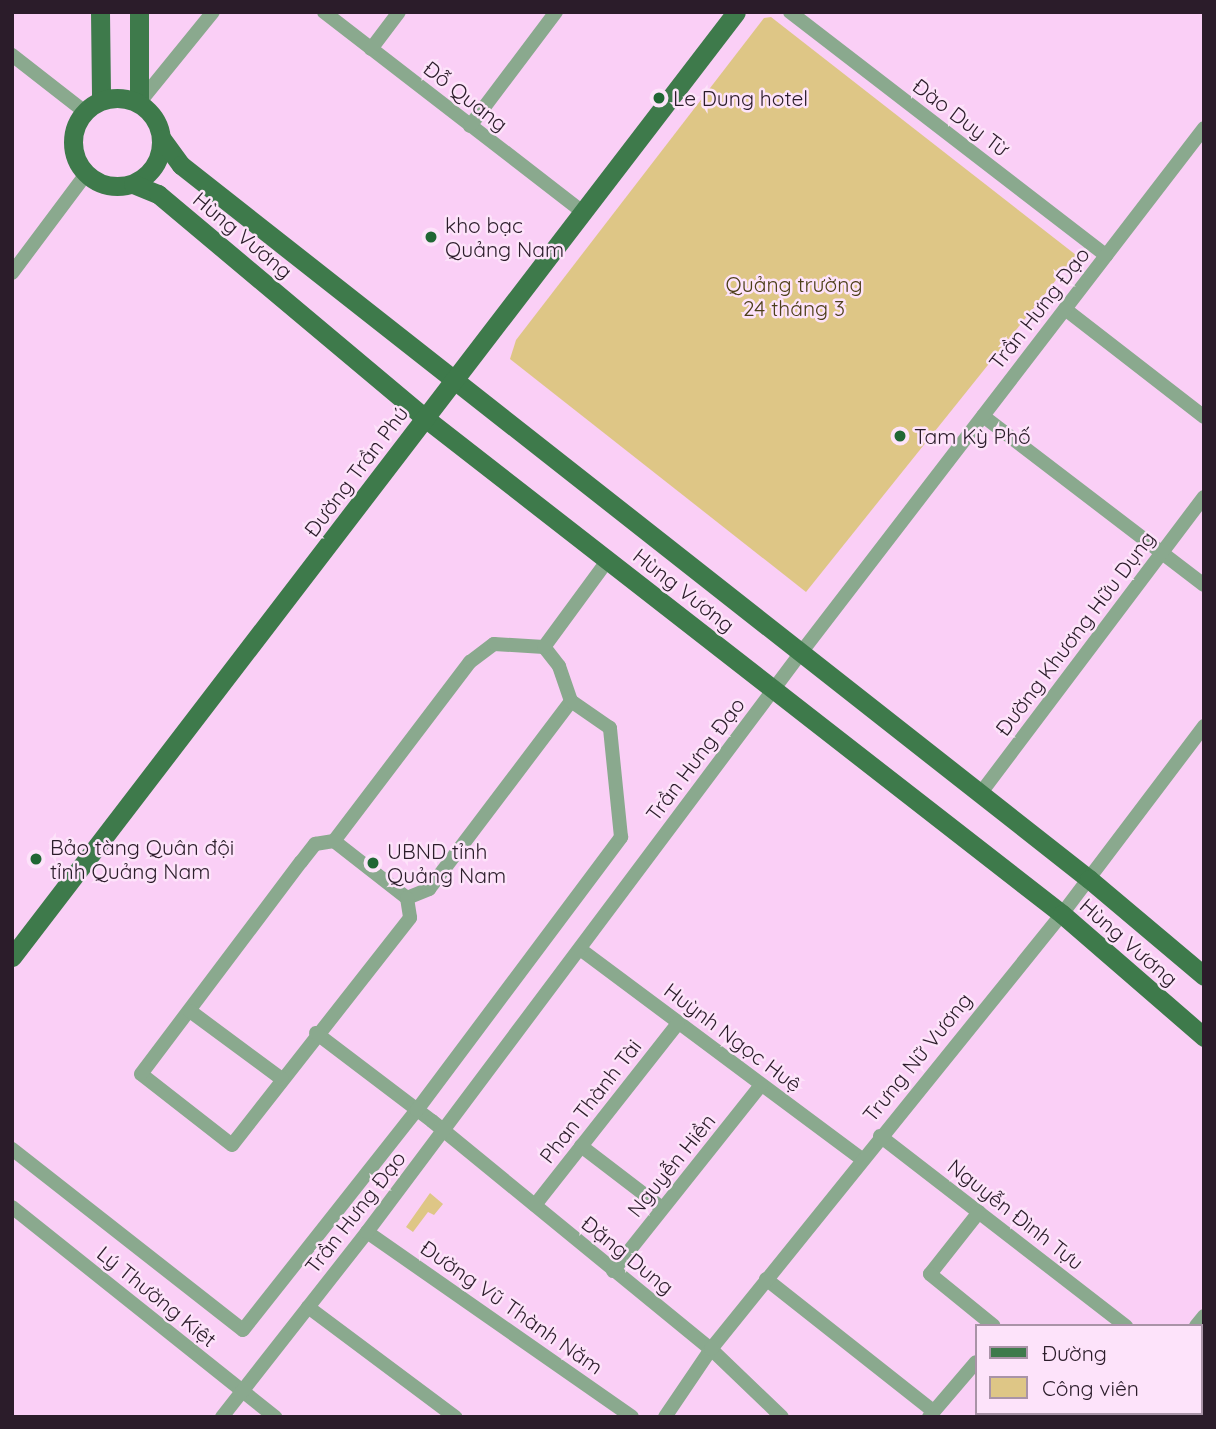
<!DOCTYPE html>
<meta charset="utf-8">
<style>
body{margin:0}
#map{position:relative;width:1216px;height:1429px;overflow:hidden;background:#facff6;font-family:Quicksand,sans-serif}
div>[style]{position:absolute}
.green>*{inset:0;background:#dec686}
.minor>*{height:14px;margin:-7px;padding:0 7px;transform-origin:7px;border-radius:7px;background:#8aa98e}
.major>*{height:19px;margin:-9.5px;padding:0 9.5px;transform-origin:9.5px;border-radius:9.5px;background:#3e7a4b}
.major>.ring{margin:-9.5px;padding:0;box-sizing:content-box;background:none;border:19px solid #3e7a4b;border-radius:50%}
.dots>*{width:19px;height:19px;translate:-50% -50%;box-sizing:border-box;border:4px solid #fde3fa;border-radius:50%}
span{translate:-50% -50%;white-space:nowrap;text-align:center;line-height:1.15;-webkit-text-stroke:5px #fde3fa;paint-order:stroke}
.street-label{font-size:21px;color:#2b1c2a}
.poi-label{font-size:21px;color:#2b1c2a}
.left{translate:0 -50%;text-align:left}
.park-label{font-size:21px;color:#4d3f19}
.frame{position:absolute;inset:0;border:14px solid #2b1c2a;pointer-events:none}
.legend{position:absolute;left:975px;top:1324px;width:228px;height:91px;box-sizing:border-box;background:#fde3fa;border:2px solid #a993a7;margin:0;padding:9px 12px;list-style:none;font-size:21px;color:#2b1c2a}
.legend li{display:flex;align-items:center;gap:14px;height:35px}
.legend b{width:35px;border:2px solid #a993a7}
</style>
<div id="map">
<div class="green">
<div style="clip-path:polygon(771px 17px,1076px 255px,806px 592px,510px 359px,516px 340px,764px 18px)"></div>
<div style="clip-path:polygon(430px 1193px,443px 1204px,434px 1215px,428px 1212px,413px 1232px,406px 1227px)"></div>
</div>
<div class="minor">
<div style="left:324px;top:12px;width:327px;rotate:37.7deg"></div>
<div style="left:790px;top:12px;width:399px;rotate:37.6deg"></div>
<div style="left:371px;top:49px;width:46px;rotate:-52.9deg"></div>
<div style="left:12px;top:55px;width:91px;rotate:37.9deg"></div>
<div style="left:139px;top:103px;width:117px;rotate:-50.9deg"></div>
<div style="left:470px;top:126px;width:143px;rotate:-53deg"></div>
<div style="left:12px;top:273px;width:124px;rotate:-53.2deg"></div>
<div style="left:1065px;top:309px;width:176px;rotate:37.8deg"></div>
<div style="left:983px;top:416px;width:278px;rotate:37.4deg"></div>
<div style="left:980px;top:794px;width:372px;rotate:-53deg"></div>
<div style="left:334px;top:841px;width:93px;rotate:38deg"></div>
<div style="left:407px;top:898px;width:24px;rotate:-22deg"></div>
<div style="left:429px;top:889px;width:236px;rotate:-52.9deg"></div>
<div style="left:571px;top:701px;width:37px;rotate:-109deg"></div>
<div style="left:559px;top:666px;width:24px;rotate:-128deg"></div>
<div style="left:407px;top:898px;width:20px;rotate:81deg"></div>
<div style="left:410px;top:918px;width:288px;rotate:128.1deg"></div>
<div style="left:232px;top:1145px;width:115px;rotate:-142deg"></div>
<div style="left:141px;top:1074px;width:266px;rotate:-53deg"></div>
<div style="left:301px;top:862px;width:23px;rotate:-52deg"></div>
<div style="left:315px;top:844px;width:19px;rotate:-9deg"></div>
<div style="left:334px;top:841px;width:225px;rotate:-52.8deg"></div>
<div style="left:470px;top:662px;width:30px;rotate:-37deg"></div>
<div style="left:494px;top:644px;width:50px;rotate:3.4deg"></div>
<div style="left:544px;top:647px;width:108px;rotate:-53.7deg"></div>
<div style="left:580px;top:949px;width:352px;rotate:36.7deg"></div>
<div style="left:190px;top:1011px;width:114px;rotate:36.5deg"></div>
<div style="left:316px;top:1033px;width:146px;rotate:37.2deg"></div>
<div style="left:432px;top:1121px;width:360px;rotate:39.3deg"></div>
<div style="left:711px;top:1349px;width:98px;rotate:43.8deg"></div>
<div style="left:880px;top:1136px;width:311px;rotate:37.7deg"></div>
<div style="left:581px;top:1146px;width:102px;rotate:37.4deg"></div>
<div style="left:12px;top:1149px;width:293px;rotate:38.1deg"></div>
<div style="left:243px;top:1330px;width:280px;rotate:-51.7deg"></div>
<div style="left:417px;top:1110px;width:341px;rotate:-53.2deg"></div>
<div style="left:621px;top:837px;width:110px;rotate:-95.8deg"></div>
<div style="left:610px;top:728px;width:47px;rotate:-145.3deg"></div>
<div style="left:535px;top:1205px;width:231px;rotate:-51.8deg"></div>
<div style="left:12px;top:1207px;width:337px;rotate:38.6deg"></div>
<div style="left:979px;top:1212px;width:79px;rotate:128.3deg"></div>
<div style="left:930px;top:1274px;width:82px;rotate:39.1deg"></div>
<div style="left:367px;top:1232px;width:323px;rotate:34.9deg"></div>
<div style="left:613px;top:1271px;width:238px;rotate:-51.5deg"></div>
<div style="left:766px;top:1279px;width:213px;rotate:38.3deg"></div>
<div style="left:308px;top:1307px;width:184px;rotate:36.8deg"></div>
<div style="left:1196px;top:1326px;width:13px;rotate:-51deg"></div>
<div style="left:1200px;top:1383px;width:5px;rotate:37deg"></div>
<div style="left:222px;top:1417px;width:235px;rotate:-51.9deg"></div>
<div style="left:367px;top:1232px;width:722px;rotate:-53.16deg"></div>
<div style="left:800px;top:654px;width:663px;rotate:-52.47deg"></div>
<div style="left:665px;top:1417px;width:82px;rotate:-55.9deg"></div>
<div style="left:711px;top:1349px;width:559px;rotate:-51.1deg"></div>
<div style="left:1062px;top:914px;width:236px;rotate:-52.9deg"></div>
<div style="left:929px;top:1417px;width:72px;rotate:-49.5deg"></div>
<div style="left:1129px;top:1417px;width:5px;rotate:-53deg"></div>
</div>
<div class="major">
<div style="left:100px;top:12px;width:88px;rotate:89.3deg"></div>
<div style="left:139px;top:12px;width:91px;rotate:90deg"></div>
<div class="ring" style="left:73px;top:98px;width:69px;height:69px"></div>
<div style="left:162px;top:139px;width:32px;rotate:54deg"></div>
<div style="left:181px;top:165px;width:1155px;rotate:38.18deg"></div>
<div style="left:1089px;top:879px;width:150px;rotate:40.1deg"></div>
<div style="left:133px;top:184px;width:27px;rotate:22deg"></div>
<div style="left:158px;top:194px;width:349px;rotate:40deg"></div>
<div style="left:425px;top:418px;width:807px;rotate:37.91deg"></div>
<div style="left:1062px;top:914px;width:188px;rotate:40.9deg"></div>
<div style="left:12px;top:957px;width:1190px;rotate:-52.54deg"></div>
</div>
<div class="dots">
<div style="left:659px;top:98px;background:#206734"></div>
<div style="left:431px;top:237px;background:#206734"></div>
<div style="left:900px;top:436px;background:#206734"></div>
<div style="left:36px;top:859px;background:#206734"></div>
<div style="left:373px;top:863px;background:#206734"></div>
</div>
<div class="street-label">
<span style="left:466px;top:96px;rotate:38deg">Đỗ Quang</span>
<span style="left:961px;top:117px;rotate:37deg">Đào Duy Từ</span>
<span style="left:243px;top:235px;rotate:40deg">Hùng Vương</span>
<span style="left:1039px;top:308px;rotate:-52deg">Trần Hưng Đạo</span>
<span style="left:356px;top:471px;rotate:-53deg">Đường Trần Phú</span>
<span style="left:684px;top:590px;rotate:38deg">Hùng Vương</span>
<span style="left:1075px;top:633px;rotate:-53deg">Đường Khương Hữu Dụng</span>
<span style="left:695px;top:759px;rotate:-53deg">Trần Hưng Đạo</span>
<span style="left:1129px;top:942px;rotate:41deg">Hùng Vương</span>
<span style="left:733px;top:1037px;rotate:37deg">Huỳnh Ngọc Huệ</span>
<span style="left:917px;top:1057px;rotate:-51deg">Trưng Nữ Vương</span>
<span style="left:590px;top:1101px;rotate:-52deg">Phan Thành Tài</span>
<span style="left:671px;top:1165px;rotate:-51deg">Nguyễn Hiền</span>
<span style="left:355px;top:1212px;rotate:-52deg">Trần Hưng Đạo</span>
<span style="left:1016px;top:1214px;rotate:38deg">Nguyễn Đình Tựu</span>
<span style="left:628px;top:1255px;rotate:39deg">Đặng Dung</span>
<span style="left:157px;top:1296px;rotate:39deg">Lý Thường Kiệt</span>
<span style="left:512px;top:1307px;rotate:35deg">Đường Vũ Thành Năm</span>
</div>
<div class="poi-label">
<span class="left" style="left:673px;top:98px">Le Dung hotel</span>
<span class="left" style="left:445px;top:237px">kho bạc<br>Quảng Nam</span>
<span class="left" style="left:914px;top:436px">Tam Kỳ Phố</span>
<span class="left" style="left:50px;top:859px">Bảo tàng Quân đội<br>tỉnh Quảng Nam</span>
<span class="left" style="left:387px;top:863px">UBND tỉnh<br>Quảng Nam</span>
</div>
<div class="park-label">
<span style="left:794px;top:296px">Quảng trường<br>24 tháng 3</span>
</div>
<div class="frame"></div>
<ul class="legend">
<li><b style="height:9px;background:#3e7a4b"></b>Đường</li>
<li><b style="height:19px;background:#dec686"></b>Công viên</li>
</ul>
</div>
